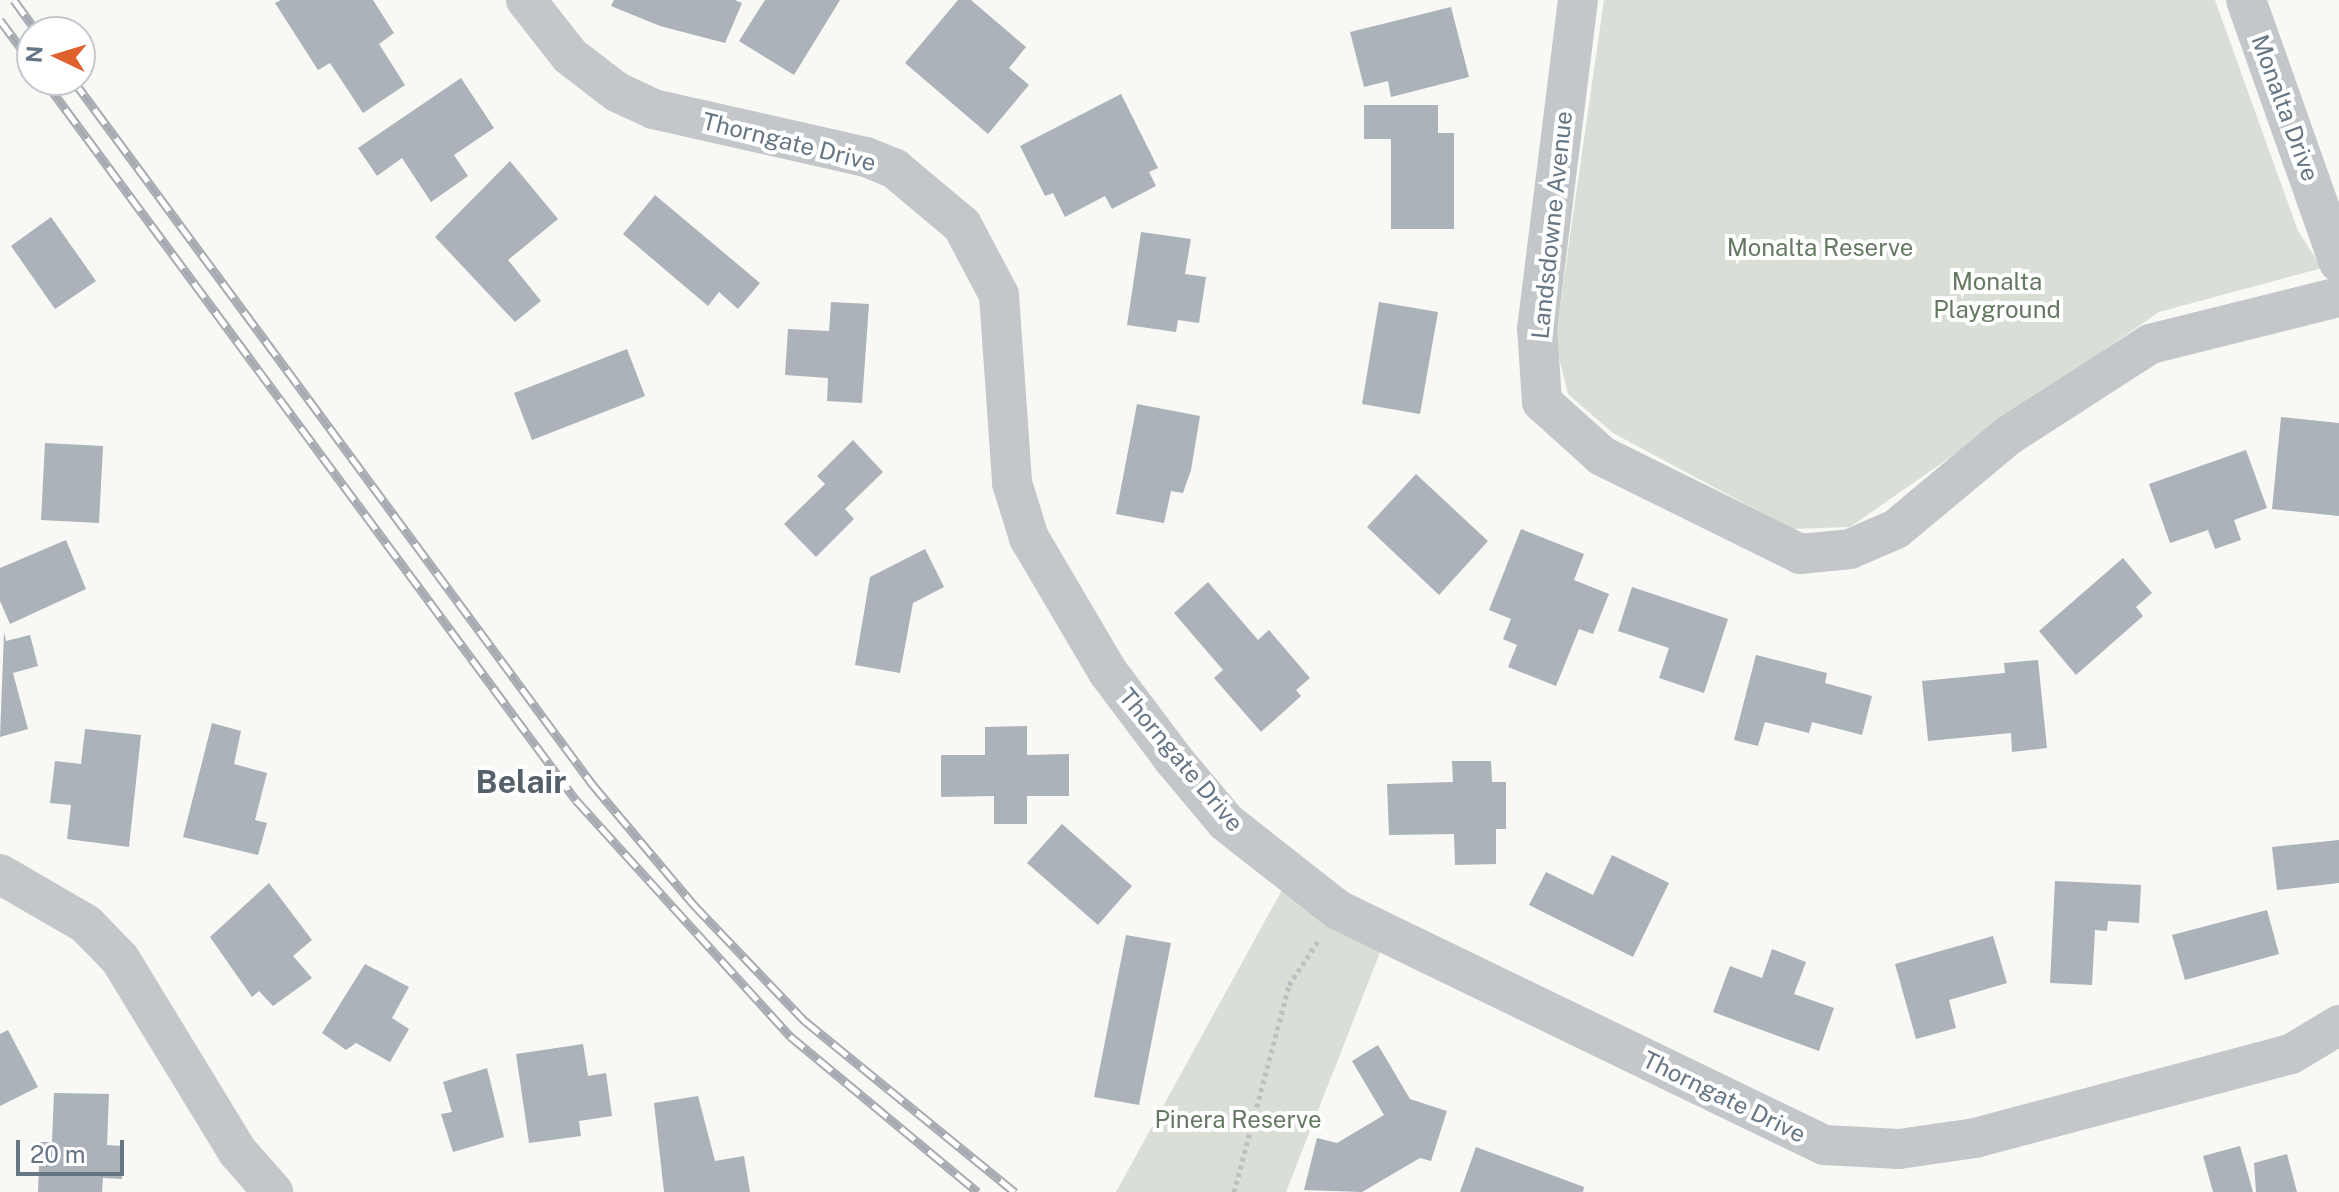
<!DOCTYPE html>
<style>
body{margin:0}
#map{position:relative;width:2339px;height:1192px;overflow:hidden;background:#f8f8f5;font-family:"Public Sans",sans-serif}
div>[style]{position:absolute}
.green>*{inset:0;background:#d9dfd6}
.building>*{inset:0;background:#abb2b9}
.path>*{height:5px;margin-top:-2.5px;transform-origin:0;background:repeating-linear-gradient(90deg,#bdbfc1 0 4px,transparent 0 8px)}
.street>*{height:40px;margin:-20px;padding:0 20px;transform-origin:20px;border-radius:20px;background:#c3c7ca}
.rail>*{height:9px;margin-top:-4.5px;transform-origin:0;background:repeating-linear-gradient(90deg,#fff 0 18px,#a6abb1 0 36px);box-sizing:border-box;border-block:2px solid #a6abb1}
span{translate:-50% -50%;white-space:nowrap;text-align:center;line-height:1.15;-webkit-text-stroke:8px #fff;paint-order:stroke}
.street-label{font-size:24px;color:#677685}
.park-label{font-size:24px;color:#657862}
.district-label{font-size:32px;color:#55606b;font-weight:700}
.north{position:absolute;left:16px;top:16px;width:80px;height:80px;box-sizing:border-box;background:#fff;border:2px solid #c2c8ce;border-radius:50%;rotate:274deg;font-size:22px;font-weight:700;line-height:32px;text-align:center;color:#677685}
.north::after{content:'';display:block;margin:auto;width:28px;height:36px;background:#df622e;clip-path:polygon(50% 0,100% 100%,50% 72%,0 100%)}
.scale{position:absolute;left:16px;top:1140px;width:108px;height:36px;box-sizing:border-box;border:4px solid #677685;border-top:0;padding-left:10px;font-size:24px;line-height:28px;white-space:nowrap;color:#677685;-webkit-text-stroke:6px #fff;paint-order:stroke}
</style>
<div id="map">
<div class="green">
<div style="clip-path:polygon(1604px 0,2215px 0,2298px 231px,2322px 268px,2159px 312px,1850px 527px,1792px 529px,1613px 433px,1568px 394px,1555px 341px)"></div>
<div style="clip-path:polygon(1283px 888px,1381px 950px,1286px 1192px,1116px 1192px)"></div>
</div>
<div class="building">
<div style="clip-path:polygon(281px 0,373px 0,394px 33px,379px 44px,405px 85px,363px 113px,330px 63px,318px 70px,275px 3px)"></div>
<div style="clip-path:polygon(614px 0,735px 0,742px 3px,725px 43px,660px 26px,611px 6px)"></div>
<div style="clip-path:polygon(765px 0,840px 0,794px 75px,739px 41px)"></div>
<div style="clip-path:polygon(958px 0,971px 0,1026px 47px,1009px 68px,1029px 85px,988px 134px,905px 63px)"></div>
<div style="clip-path:polygon(1451px 7px,1469px 77px,1391px 97px,1388px 81px,1364px 87px,1350px 32px)"></div>
<div style="clip-path:polygon(461px 78px,494px 128px,454px 155px,468px 176px,431px 202px,402px 158px,377px 176px,358px 148px)"></div>
<div style="clip-path:polygon(1121px 94px,1158px 168px,1149px 172px,1156px 186px,1112px 209px,1105px 196px,1065px 217px,1053px 193px,1045px 196px,1020px 146px)"></div>
<div style="clip-path:polygon(1364px 105px,1438px 105px,1438px 133px,1454px 133px,1454px 229px,1391px 229px,1391px 139px,1364px 139px)"></div>
<div style="clip-path:polygon(510px 161px,558px 219px,508px 260px,541px 301px,515px 322px,435px 237px)"></div>
<div style="clip-path:polygon(655px 195px,760px 283px,738px 309px,719px 292px,708px 306px,623px 234px)"></div>
<div style="clip-path:polygon(51px 217px,96px 281px,55px 309px,11px 246px)"></div>
<div style="clip-path:polygon(1141px 232px,1191px 239px,1185px 274px,1206px 277px,1199px 323px,1178px 320px,1176px 332px,1127px 325px)"></div>
<div style="clip-path:polygon(831px 302px,869px 304px,862px 403px,827px 401px,828px 378px,785px 375px,788px 329px,829px 331px)"></div>
<div style="clip-path:polygon(1379px 302px,1438px 312px,1420px 414px,1362px 404px)"></div>
<div style="clip-path:polygon(627px 349px,645px 396px,532px 440px,514px 393px)"></div>
<div style="clip-path:polygon(1137px 404px,1200px 416px,1191px 470px,1183px 493px,1171px 491px,1164px 523px,1116px 514px)"></div>
<div style="clip-path:polygon(2281px 417px,2339px 423px,2339px 516px,2272px 509px)"></div>
<div style="clip-path:polygon(853px 440px,883px 472px,845px 509px,854px 519px,816px 557px,784px 524px,825px 484px,817px 476px)"></div>
<div style="clip-path:polygon(45px 443px,103px 446px,99px 523px,41px 520px)"></div>
<div style="clip-path:polygon(2246px 450px,2267px 508px,2234px 520px,2241px 540px,2215px 549px,2208px 530px,2170px 543px,2149px 484px)"></div>
<div style="clip-path:polygon(1416px 474px,1488px 541px,1439px 595px,1367px 527px)"></div>
<div style="clip-path:polygon(1521px 529px,1584px 554px,1574px 580px,1609px 594px,1593px 634px,1579px 629px,1556px 686px,1508px 667px,1517px 645px,1503px 639px,1511px 619px,1489px 610px)"></div>
<div style="clip-path:polygon(66px 540px,86px 589px,10px 624px,0 601px,0 568px)"></div>
<div style="clip-path:polygon(925px 549px,944px 587px,913px 603px,900px 673px,855px 665px,870px 577px)"></div>
<div style="clip-path:polygon(2123px 558px,2152px 593px,2136px 607px,2143px 616px,2076px 675px,2039px 631px)"></div>
<div style="clip-path:polygon(1208px 582px,1258px 640px,1269px 630px,1310px 678px,1296px 690px,1301px 696px,1261px 732px,1214px 678px,1223px 670px,1174px 613px)"></div>
<div style="clip-path:polygon(1632px 587px,1728px 619px,1704px 693px,1659px 678px,1669px 648px,1618px 631px)"></div>
<div style="clip-path:polygon(4px 632px,6px 641px,30px 635px,38px 666px,13px 673px,28px 729px,0 737px)"></div>
<div style="clip-path:polygon(1756px 655px,1827px 673px,1825px 683px,1872px 696px,1862px 735px,1812px 722px,1809px 733px,1765px 722px,1758px 746px,1734px 740px)"></div>
<div style="clip-path:polygon(2038px 660px,2047px 748px,2012px 752px,2011px 733px,1928px 741px,1922px 681px,2005px 673px,2004px 663px)"></div>
<div style="clip-path:polygon(212px 723px,241px 731px,234px 764px,267px 773px,255px 820px,267px 823px,258px 855px,183px 837px)"></div>
<div style="clip-path:polygon(1027px 726px,1027px 755px,1069px 754px,1069px 796px,1027px 796px,1027px 824px,994px 824px,994px 796px,941px 797px,941px 755px,985px 755px,985px 727px)"></div>
<div style="clip-path:polygon(85px 729px,141px 735px,129px 847px,67px 839px,71px 805px,50px 803px,55px 761px,81px 764px)"></div>
<div style="clip-path:polygon(1452px 761px,1491px 761px,1492px 782px,1506px 782px,1506px 829px,1496px 829px,1496px 864px,1455px 865px,1454px 834px,1389px 835px,1387px 784px,1453px 782px)"></div>
<div style="clip-path:polygon(1062px 824px,1132px 886px,1098px 925px,1027px 863px)"></div>
<div style="clip-path:polygon(2339px 840px,2339px 883px,2277px 890px,2272px 847px)"></div>
<div style="clip-path:polygon(1612px 855px,1669px 883px,1633px 957px,1529px 905px,1546px 872px,1593px 895px)"></div>
<div style="clip-path:polygon(2055px 881px,2141px 885px,2139px 923px,2108px 921px,2107px 931px,2095px 930px,2092px 985px,2050px 983px)"></div>
<div style="clip-path:polygon(269px 883px,312px 940px,293px 956px,312px 978px,273px 1006px,259px 991px,252px 997px,210px 937px)"></div>
<div style="clip-path:polygon(2267px 910px,2279px 954px,2185px 980px,2172px 935px)"></div>
<div style="clip-path:polygon(1126px 935px,1171px 943px,1139px 1105px,1094px 1097px)"></div>
<div style="clip-path:polygon(1993px 936px,2007px 983px,1949px 1000px,1956px 1028px,1916px 1039px,1895px 964px)"></div>
<div style="clip-path:polygon(1772px 949px,1806px 962px,1794px 994px,1834px 1008px,1819px 1051px,1713px 1012px,1730px 966px,1762px 978px)"></div>
<div style="clip-path:polygon(365px 964px,409px 987px,392px 1018px,409px 1029px,390px 1062px,356px 1043px,346px 1050px,322px 1033px)"></div>
<div style="clip-path:polygon(8px 1030px,38px 1087px,0 1106px,0 1034px)"></div>
<div style="clip-path:polygon(583px 1044px,588px 1076px,606px 1073px,612px 1116px,579px 1121px,581px 1136px,529px 1143px,516px 1054px)"></div>
<div style="clip-path:polygon(1378px 1045px,1410px 1099px,1447px 1111px,1431px 1161px,1420px 1158px,1362px 1192px,1304px 1190px,1317px 1138px,1337px 1143px,1384px 1115px,1352px 1061px)"></div>
<div style="clip-path:polygon(487px 1068px,504px 1137px,453px 1152px,441px 1114px,452px 1112px,443px 1082px)"></div>
<div style="clip-path:polygon(54px 1093px,109px 1094px,107px 1145px,123px 1146px,122px 1179px,103px 1178px,102px 1192px,38px 1192px,40px 1142px,52px 1142px)"></div>
<div style="clip-path:polygon(698px 1096px,715px 1161px,744px 1156px,750px 1192px,664px 1192px,654px 1103px)"></div>
<div style="clip-path:polygon(2240px 1146px,2253px 1192px,2213px 1192px,2203px 1156px)"></div>
<div style="clip-path:polygon(1476px 1147px,1584px 1187px,1583px 1192px,1460px 1192px)"></div>
<div style="clip-path:polygon(2287px 1154px,2297px 1192px,2256px 1192px,2254px 1163px)"></div>
</div>
<div class="path">
<div style="left:1234px;top:1192px;width:214px;rotate:-75.1deg"></div>
<div style="left:1289px;top:985px;width:53px;rotate:-56.6deg"></div>
</div>
<div class="street">
<div style="left:526px;top:0;width:71px;rotate:51.8deg"></div>
<div style="left:570px;top:56px;width:59px;rotate:37.5deg"></div>
<div style="left:617px;top:92px;width:40px;rotate:25deg"></div>
<div style="left:653px;top:109px;width:218px;rotate:12.7deg"></div>
<div style="left:866px;top:157px;width:31px;rotate:22deg"></div>
<div style="left:895px;top:169px;width:87px;rotate:39.9deg"></div>
<div style="left:962px;top:225px;width:79px;rotate:62.1deg"></div>
<div style="left:999px;top:295px;width:188px;rotate:86deg"></div>
<div style="left:1012px;top:483px;width:58px;rotate:72.8deg"></div>
<div style="left:1029px;top:538px;width:156px;rotate:59.5deg"></div>
<div style="left:1108px;top:672px;width:110px;rotate:53.1deg"></div>
<div style="left:1174px;top:760px;width:81px;rotate:50deg"></div>
<div style="left:1226px;top:822px;width:142px;rotate:38.2deg"></div>
<div style="left:1338px;top:910px;width:540px;rotate:25.81deg"></div>
<div style="left:1824px;top:1145px;width:75px;rotate:3.1deg"></div>
<div style="left:1899px;top:1149px;width:77px;rotate:-8.2deg"></div>
<div style="left:1975px;top:1138px;width:327px;rotate:-14.9deg"></div>
<div style="left:2291px;top:1054px;width:56px;rotate:-31.1deg"></div>
<div style="left:1578px;top:0;width:331px;rotate:97.1deg"></div>
<div style="left:1537px;top:328px;width:74px;rotate:86.1deg"></div>
<div style="left:1542px;top:402px;width:81px;rotate:42deg"></div>
<div style="left:1602px;top:456px;width:221px;rotate:26.3deg"></div>
<div style="left:1800px;top:554px;width:50px;rotate:-5.7deg"></div>
<div style="left:1850px;top:549px;width:50px;rotate:-23.5deg"></div>
<div style="left:1896px;top:529px;width:147px;rotate:-39.8deg"></div>
<div style="left:2009px;top:435px;width:168px;rotate:-32.8deg"></div>
<div style="left:2150px;top:344px;width:195px;rotate:-14deg"></div>
<div style="left:2246px;top:0;width:278px;rotate:70.5deg"></div>
<div style="left:0;top:874px;width:99px;rotate:30.2deg"></div>
<div style="left:86px;top:924px;width:49px;rotate:45.8deg"></div>
<div style="left:120px;top:959px;width:225px;rotate:58.6deg"></div>
<div style="left:237px;top:1151px;width:55px;rotate:48.7deg"></div>
</div>
<div class="rail">
<div style="left:14px;top:0;width:39px;rotate:54deg"></div>
<div style="left:0;top:20px;width:54px;rotate:53.3deg"></div>
<div style="left:44px;top:80px;width:895px;rotate:53.54deg"></div>
<div style="left:576px;top:800px;width:319px;rotate:47.8deg"></div>
<div style="left:790px;top:1036px;width:244px;rotate:39.7deg"></div>
<div style="left:73px;top:80px;width:876px;rotate:53.59deg"></div>
<div style="left:593px;top:785px;width:157px;rotate:49.9deg"></div>
<div style="left:694px;top:905px;width:161px;rotate:46.3deg"></div>
<div style="left:805px;top:1021px;width:271px;rotate:39.2deg"></div>
</div>
<div class="street-label">
<span style="left:2285px;top:108px;rotate:70deg">Monalta Drive</span>
<span style="left:789px;top:142px;rotate:14deg">Thorngate Drive</span>
<span style="left:1552px;top:225px;rotate:-84deg">Landsdowne Avenue</span>
<span style="left:1181px;top:760px;rotate:50deg">Thorngate Drive</span>
<span style="left:1724px;top:1097px;rotate:26deg">Thorngate Drive</span>
</div>
<div class="park-label">
<span style="left:1820px;top:248px">Monalta Reserve</span>
<span style="left:1997px;top:296px">Monalta<br>Playground</span>
<span style="left:1238px;top:1120px">Pinera Reserve</span>
</div>
<div class="district-label">
<span style="left:521px;top:782px">Belair</span>
</div>
<div class="north">N</div>
<div class="scale">20 m</div>
</div>
